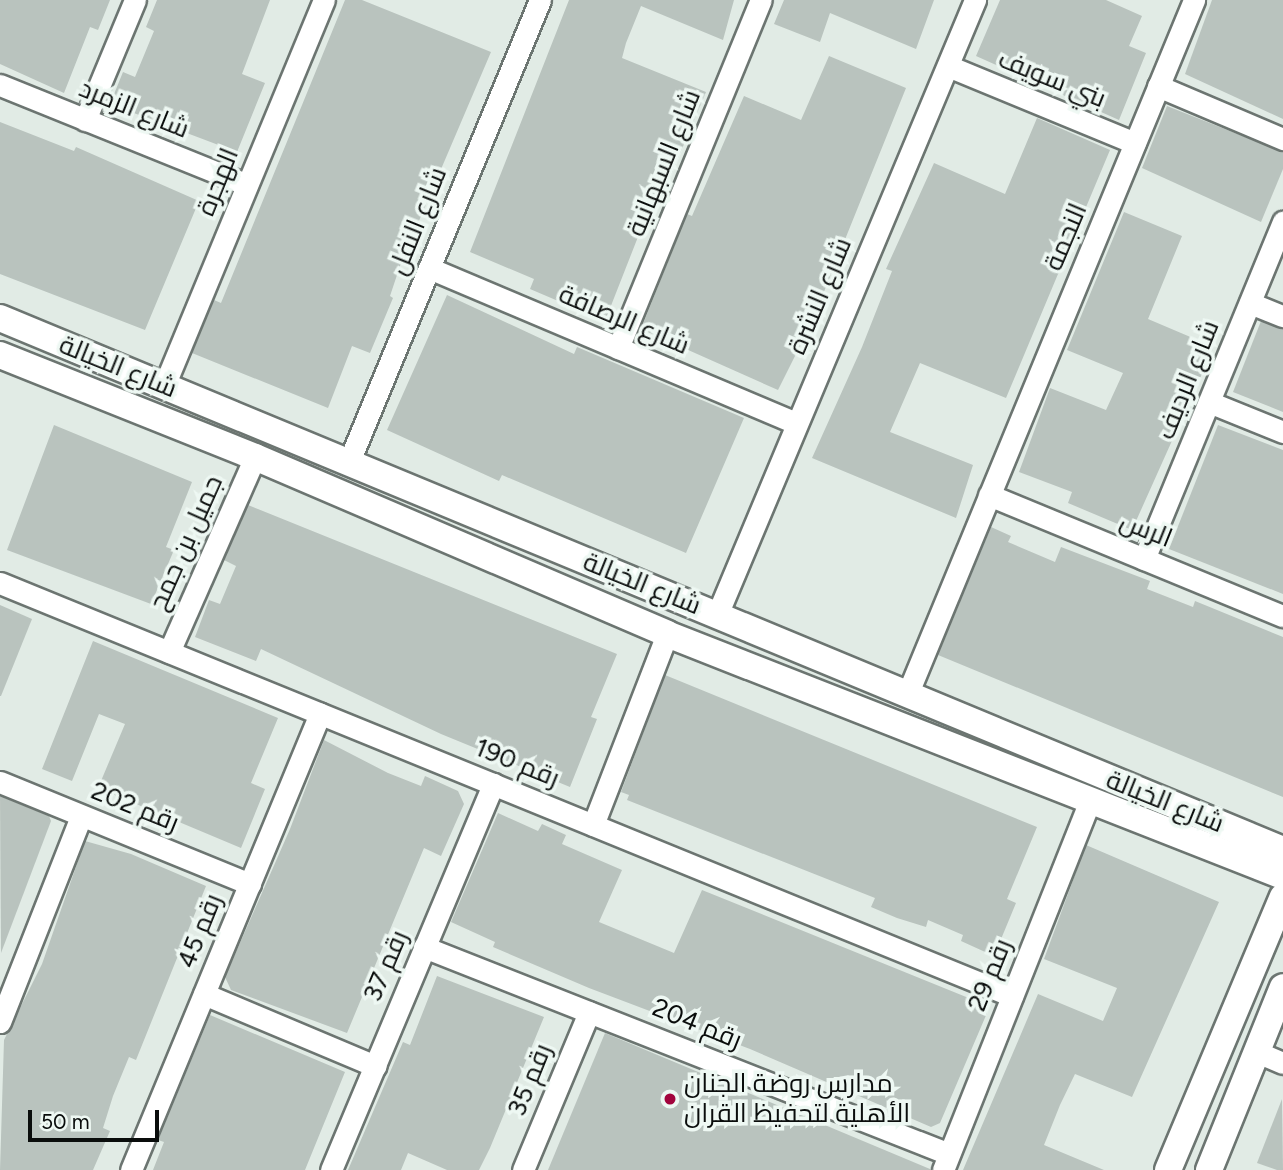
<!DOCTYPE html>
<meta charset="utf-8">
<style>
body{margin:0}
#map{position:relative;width:1283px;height:1170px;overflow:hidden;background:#e1ebe5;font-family:Figtree,Cairo,sans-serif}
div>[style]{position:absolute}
.building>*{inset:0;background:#b9c3be}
.roads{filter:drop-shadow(2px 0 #6c7571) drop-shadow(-2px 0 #6c7571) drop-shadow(0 2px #6c7571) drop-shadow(0 -2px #6c7571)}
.minor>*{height:21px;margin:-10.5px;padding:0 10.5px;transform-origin:10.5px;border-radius:10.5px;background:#fff}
.tertiary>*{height:26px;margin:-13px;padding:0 13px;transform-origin:13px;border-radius:13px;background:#fff}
.dots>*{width:19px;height:19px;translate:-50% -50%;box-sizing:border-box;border:4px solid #eef8f3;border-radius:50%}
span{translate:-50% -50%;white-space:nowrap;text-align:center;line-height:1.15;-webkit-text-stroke:7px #eef8f3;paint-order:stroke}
.street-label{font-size:26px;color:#0a0d0c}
.poi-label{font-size:26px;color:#0a0d0c}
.left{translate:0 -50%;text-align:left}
.scale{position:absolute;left:28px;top:1110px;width:131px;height:32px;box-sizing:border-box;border:4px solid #0a0d0c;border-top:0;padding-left:9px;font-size:21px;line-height:24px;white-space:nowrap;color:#0a0d0c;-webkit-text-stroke:5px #eef8f3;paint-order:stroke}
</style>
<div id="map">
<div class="building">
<div style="clip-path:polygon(0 0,110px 0,98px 30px,90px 27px,64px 93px,0 64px)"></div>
<div style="clip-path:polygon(157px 0,270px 0,242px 74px,265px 83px,237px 152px,110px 104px,123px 72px,135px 77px,154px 31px,146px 27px)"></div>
<div style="clip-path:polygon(345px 0,362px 0,491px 52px,401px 263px,390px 296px,393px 298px,370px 353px,352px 346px,328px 408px,192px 353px,214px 300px,221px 303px)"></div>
<div style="clip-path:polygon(569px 0,734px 0,723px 40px,641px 6px,626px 43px,622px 58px,706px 92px,663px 194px,656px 191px,605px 321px,530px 289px,534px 279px,470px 252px)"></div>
<div style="clip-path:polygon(784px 0,934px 0,916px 49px,830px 13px,820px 42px,774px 24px)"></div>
<div style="clip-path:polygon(1000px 0,1106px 0,1142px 16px,1129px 46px,1146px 53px,1119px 120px,976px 56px)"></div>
<div style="clip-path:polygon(1212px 0,1283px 0,1283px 119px,1185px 74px)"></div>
<div style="clip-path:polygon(829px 56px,906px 88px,811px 324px,778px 390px,641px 329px,687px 214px,692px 216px,744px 96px,801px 120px)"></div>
<div style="clip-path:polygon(1167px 106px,1283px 152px,1283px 169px,1261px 222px,1142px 168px)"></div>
<div style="clip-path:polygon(1037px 118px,1110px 150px,1006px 398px,920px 363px,890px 432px,973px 465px,956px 518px,812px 458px,862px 347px,892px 271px,886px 269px,934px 163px,1005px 194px)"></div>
<div style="clip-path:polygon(0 122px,74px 151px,76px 147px,199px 201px,145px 330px,0 274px)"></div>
<div style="clip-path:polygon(1124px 212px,1182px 236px,1148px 319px,1214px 347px,1132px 530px,1068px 503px,1072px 492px,1019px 472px,1050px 388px,1106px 410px,1123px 373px,1067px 350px)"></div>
<div style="clip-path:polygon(447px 295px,574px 354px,577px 347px,744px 418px,686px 553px,502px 475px,499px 481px,387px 430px)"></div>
<div style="clip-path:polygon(1261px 321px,1283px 329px,1283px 412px,1233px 392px)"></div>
<div style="clip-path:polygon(54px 425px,192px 482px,166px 547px,174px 550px,151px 604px,7px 550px)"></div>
<div style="clip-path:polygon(1218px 425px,1283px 450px,1283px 594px,1169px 549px)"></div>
<div style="clip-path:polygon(248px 505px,617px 654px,591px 717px,597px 719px,570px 787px,441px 734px,261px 649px,256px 661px,195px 637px,209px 600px,220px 604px,236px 566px,224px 560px)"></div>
<div style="clip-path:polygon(991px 527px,1011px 536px,1008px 542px,1055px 562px,1061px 547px,1150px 581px,1147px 589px,1193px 607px,1195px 601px,1283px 637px,1283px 797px,938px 655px)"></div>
<div style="clip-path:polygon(0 605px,32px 619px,1px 696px,0 696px)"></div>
<div style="clip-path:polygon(93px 641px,278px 718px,251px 783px,265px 789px,241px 848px,98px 788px,125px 724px,99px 714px,72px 781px,42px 769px)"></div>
<div style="clip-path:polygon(665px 675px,1037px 827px,1007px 899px,1016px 903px,994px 956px,961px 941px,963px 935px,928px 920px,926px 927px,897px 918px,871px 907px,875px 898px,627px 800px,629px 795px,621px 792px)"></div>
<div style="clip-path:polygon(324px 740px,388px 773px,421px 786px,425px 776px,458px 791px,464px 804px,441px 856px,424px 848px,347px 1033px,231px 990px,225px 977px,290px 829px)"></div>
<div style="clip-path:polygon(0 796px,49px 816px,51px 821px,1px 953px)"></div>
<div style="clip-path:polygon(498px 813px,538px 831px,542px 824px,566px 835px,562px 844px,622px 870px,599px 922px,674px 953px,702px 890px,981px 1003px,987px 1013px,940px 1123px,931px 1127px,750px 1049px,589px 988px,493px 947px,495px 942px,451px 922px)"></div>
<div style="clip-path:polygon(85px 841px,131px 854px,206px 886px,136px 1060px,129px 1057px,113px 1096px,103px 1128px,110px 1131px,93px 1170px,0 1170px,4px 1040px,42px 964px)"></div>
<div style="clip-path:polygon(1086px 845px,1219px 902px,1132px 1097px,1075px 1074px,1060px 1105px,1044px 1145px,1104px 1170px,963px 1170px,1038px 994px,1103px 1021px,1117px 988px,1044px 959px)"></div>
<div style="clip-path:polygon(437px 976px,544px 1017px,490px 1148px,479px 1170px,447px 1170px,408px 1153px,401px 1170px,348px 1170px,403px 1042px,410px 1045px)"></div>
<div style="clip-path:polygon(210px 1015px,345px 1072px,305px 1170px,153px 1170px,164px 1142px,158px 1140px)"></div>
<div style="clip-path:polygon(605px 1033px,930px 1169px,930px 1170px,548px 1170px)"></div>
<div style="clip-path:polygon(1282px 1099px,1283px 1170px,1277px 1170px,1257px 1163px)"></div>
</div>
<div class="roads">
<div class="minor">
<div style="left:948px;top:66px;width:202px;rotate:22.4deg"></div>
<div style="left:0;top:85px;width:266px;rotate:22deg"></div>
<div style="left:1158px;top:86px;width:136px;rotate:23deg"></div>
<div style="left:85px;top:120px;width:130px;rotate:-67.4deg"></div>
<div style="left:429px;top:268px;width:398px;rotate:22.9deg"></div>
<div style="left:1250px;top:303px;width:35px;rotate:22deg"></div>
<div style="left:618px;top:348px;width:376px;rotate:-67.7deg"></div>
<div style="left:164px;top:386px;width:418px;rotate:-67.5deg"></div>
<div style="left:1209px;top:402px;width:80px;rotate:22.1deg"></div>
<div style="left:348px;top:464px;width:502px;rotate:-67.52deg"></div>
<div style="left:989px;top:495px;width:318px;rotate:22.4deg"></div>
<div style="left:1144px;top:559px;width:365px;rotate:-67.6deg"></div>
<div style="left:0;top:583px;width:1093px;rotate:22.2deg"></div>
<div style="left:717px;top:615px;width:667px;rotate:-67.24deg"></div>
<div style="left:169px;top:652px;width:213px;rotate:-66.2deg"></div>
<div style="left:907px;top:695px;width:752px;rotate:-67.56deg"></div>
<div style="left:0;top:782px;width:270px;rotate:22.2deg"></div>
<div style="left:593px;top:825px;width:205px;rotate:-68.8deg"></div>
<div style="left:424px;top:947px;width:564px;rotate:21.52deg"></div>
<div style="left:204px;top:994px;width:186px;rotate:22.8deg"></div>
<div style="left:0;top:1022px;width:221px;rotate:-68.5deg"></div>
<div style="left:1257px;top:1052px;width:28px;rotate:23deg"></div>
<div style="left:131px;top:1170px;width:494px;rotate:-67.5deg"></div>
<div style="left:331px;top:1170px;width:419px;rotate:-67.2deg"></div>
<div style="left:523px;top:1170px;width:171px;rotate:-67.3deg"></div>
<div style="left:943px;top:1170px;width:398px;rotate:-68.3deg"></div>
</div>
<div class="tertiary">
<div style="left:0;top:318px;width:1389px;rotate:22.52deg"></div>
<div style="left:0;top:355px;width:275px;rotate:21.8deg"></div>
<div style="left:255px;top:457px;width:448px;rotate:23.2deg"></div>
<div style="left:667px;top:634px;width:662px;rotate:21.45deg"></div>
<div style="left:1168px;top:1170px;width:296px;rotate:-67.2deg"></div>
<div style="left:1209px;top:1170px;width:197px;rotate:-68deg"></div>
</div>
</div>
<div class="dots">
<div style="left:670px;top:1099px;background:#a2043d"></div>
</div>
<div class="street-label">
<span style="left:1052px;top:79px;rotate:22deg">بني سويف</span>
<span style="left:134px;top:109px;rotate:22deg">شارع الزمرد</span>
<span style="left:664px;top:163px;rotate:-68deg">شارع السبهانية</span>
<span style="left:218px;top:182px;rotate:-68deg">الهجرة</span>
<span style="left:418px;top:221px;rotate:-68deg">شارع النفل</span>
<span style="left:1066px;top:237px;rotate:-67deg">النجمة</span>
<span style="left:820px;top:296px;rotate:-67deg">شارع النشرة</span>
<span style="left:624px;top:320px;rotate:23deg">شارع الرصافة</span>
<span style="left:118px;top:367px;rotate:22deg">شارع الخيالة</span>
<span style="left:1188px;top:380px;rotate:-68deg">شارع الرديف</span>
<span style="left:1146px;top:530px;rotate:22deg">الرس</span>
<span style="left:186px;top:543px;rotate:-66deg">جميل بن جمح</span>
<span style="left:642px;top:584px;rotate:22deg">شارع الخيالة</span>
<span style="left:517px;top:763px;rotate:22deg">رقم 190</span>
<span style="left:1165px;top:802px;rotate:22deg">شارع الخيالة</span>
<span style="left:135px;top:807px;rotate:22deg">رقم 202</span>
<span style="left:200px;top:931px;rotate:-68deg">رقم 45</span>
<span style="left:386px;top:966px;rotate:-67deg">رقم 37</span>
<span style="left:990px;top:975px;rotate:-68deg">رقم 29</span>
<span style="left:697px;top:1024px;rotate:22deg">رقم 204</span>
<span style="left:530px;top:1080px;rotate:-68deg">رقم 35</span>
</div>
<div class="poi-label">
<span class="left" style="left:684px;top:1099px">مدارس روضة الجنان<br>الأهلية لتحفيظ القران</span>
</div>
<div class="scale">50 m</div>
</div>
